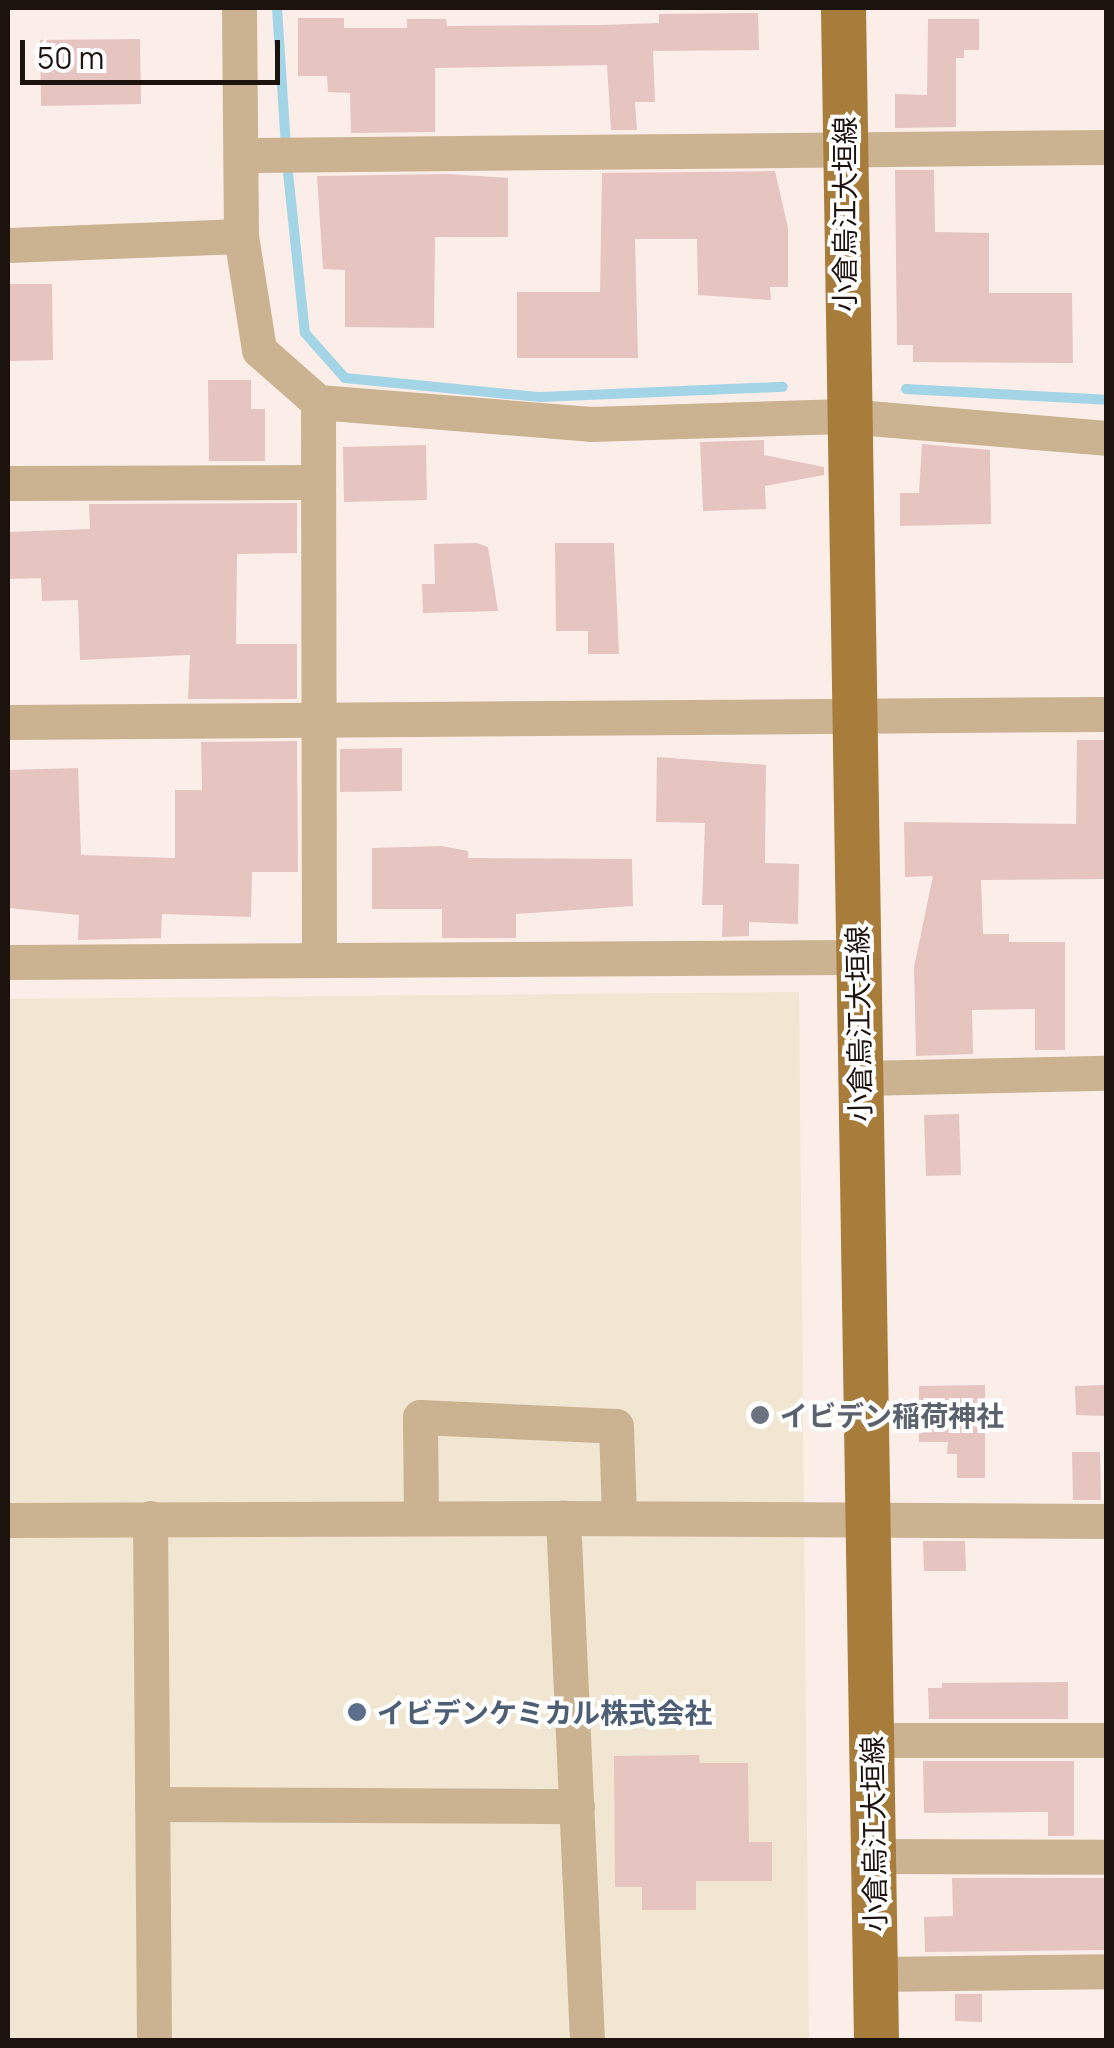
<!DOCTYPE html>
<meta charset="utf-8">
<style>
body{margin:0}
#map{position:relative;width:1114px;height:2048px;overflow:hidden;background:#fbeee9;font-family:Manrope,"Noto Sans JP",sans-serif}
div>[style]{position:absolute}
.industrial>*{inset:0;background:#f1e6d2}
.stream>*{height:10px;margin:-5px;padding:0 5px;transform-origin:5px;border-radius:5px;background:#a3d5e6}
.building>*{inset:0;background:#e6c4c0}
.minor>*{height:35px;margin:-17.5px;padding:0 17.5px;transform-origin:17.5px;border-radius:17.5px;background:#cbb392}
.major>*{height:45px;margin:-22.5px;padding:0 22.5px;transform-origin:22.5px;border-radius:22.5px;background:#a87c3a}
.dots>*{width:28px;height:28px;translate:-50% -50%;box-sizing:border-box;border:5px solid #fff;border-radius:50%}
span{translate:-50% -50%;white-space:nowrap;text-align:center;line-height:1.15;-webkit-text-stroke:8px #fff;paint-order:stroke}
.street-label{font-size:28px;color:#1c120e}
.worship-label{font-size:28px;color:#5b616d;font-weight:700}
.left{translate:0 -50%;text-align:left}
.service-label{font-size:28px;color:#4e5e75;font-weight:700}
.frame{position:absolute;inset:0;border:10px solid #1c120e;pointer-events:none}
.scale{position:absolute;left:20px;top:40px;width:260px;height:45px;box-sizing:border-box;border:5px solid #1c120e;border-top:0;padding-left:12px;font-size:30px;line-height:35px;white-space:nowrap;color:#1c120e;-webkit-text-stroke:8px #fff;paint-order:stroke}
</style>
<div id="map">
<div class="industrial">
<div style="clip-path:polygon(799px 992px,809px 2040px,8px 2040px,8px 999px)"></div>
</div>
<div class="stream">
<div style="left:277px;top:8px;width:138px;rotate:86.3deg"></div>
<div style="left:287px;top:163px;width:171px;rotate:84deg"></div>
<div style="left:305px;top:333px;width:60px;rotate:48.4deg"></div>
<div style="left:345px;top:378px;width:196px;rotate:5.6deg"></div>
<div style="left:540px;top:397px;width:243px;rotate:-2.4deg"></div>
<div style="left:906px;top:389px;width:200px;rotate:3.1deg"></div>
</div>
<div class="building">
<div style="clip-path:polygon(758px 13px,759px 50px,653px 51px,655px 102px,635px 102px,637px 130px,611px 130px,607px 65px,435px 68px,435px 132px,351px 133px,350px 93px,328px 92px,327px 76px,298px 76px,298px 18px,344px 18px,344px 28px,407px 28px,407px 19px,446px 19px,447px 26px,601px 25px,659px 23px,659px 14px)"></div>
<div style="clip-path:polygon(928px 19px,979px 19px,979px 50px,964px 50px,964px 58px,956px 58px,956px 127px,895px 128px,895px 94px,927px 95px)"></div>
<div style="clip-path:polygon(140px 39px,141px 104px,41px 106px,40px 40px)"></div>
<div style="clip-path:polygon(895px 170px,934px 170px,935px 232px,989px 233px,989px 293px,1072px 293px,1073px 363px,913px 362px,913px 345px,897px 345px)"></div>
<div style="clip-path:polygon(775px 171px,788px 228px,788px 287px,770px 287px,771px 300px,698px 295px,697px 239px,635px 239px,638px 358px,517px 358px,517px 292px,600px 292px,602px 173px)"></div>
<div style="clip-path:polygon(449px 174px,508px 178px,508px 237px,435px 237px,434px 328px,345px 327px,345px 270px,323px 269px,317px 176px)"></div>
<div style="clip-path:polygon(8px 284px,52px 284px,53px 360px,8px 361px)"></div>
<div style="clip-path:polygon(208px 380px,251px 380px,251px 409px,265px 409px,265px 461px,209px 461px)"></div>
<div style="clip-path:polygon(764px 440px,764px 455px,824px 467px,824px 475px,765px 486px,766px 509px,703px 511px,700px 442px)"></div>
<div style="clip-path:polygon(922px 444px,990px 450px,991px 524px,900px 526px,900px 493px,919px 493px)"></div>
<div style="clip-path:polygon(426px 445px,427px 500px,344px 502px,343px 447px)"></div>
<div style="clip-path:polygon(297px 503px,297px 553px,237px 554px,236px 644px,297px 644px,297px 699px,188px 699px,190px 655px,80px 660px,78px 600px,42px 601px,41px 578px,8px 579px,8px 532px,90px 529px,89px 504px)"></div>
<div style="clip-path:polygon(477px 543px,488px 547px,498px 611px,423px 613px,422px 584px,435px 584px,434px 544px)"></div>
<div style="clip-path:polygon(555px 543px,614px 543px,619px 654px,588px 654px,588px 631px,556px 631px)"></div>
<div style="clip-path:polygon(1077px 740px,1106px 740px,1106px 879px,981px 880px,983px 934px,1009px 934px,1009px 942px,1065px 942px,1065px 1050px,1035px 1050px,1035px 1009px,972px 1010px,973px 1054px,916px 1056px,914px 967px,933px 876px,905px 877px,904px 822px,1076px 824px)"></div>
<div style="clip-path:polygon(297px 741px,298px 872px,252px 872px,251px 917px,162px 914px,161px 938px,78px 940px,79px 915px,9px 908px,8px 770px,78px 768px,81px 855px,175px 858px,175px 790px,202px 790px,201px 742px)"></div>
<div style="clip-path:polygon(402px 748px,402px 791px,340px 792px,340px 749px)"></div>
<div style="clip-path:polygon(657px 757px,766px 765px,765px 863px,799px 864px,798px 924px,749px 922px,749px 936px,722px 937px,723px 905px,702px 905px,705px 823px,656px 822px)"></div>
<div style="clip-path:polygon(442px 846px,468px 851px,468px 858px,632px 859px,633px 906px,516px 914px,516px 938px,442px 938px,442px 909px,372px 909px,372px 848px)"></div>
<div style="clip-path:polygon(959px 1114px,961px 1175px,926px 1176px,924px 1115px)"></div>
<div style="clip-path:polygon(985px 1385px,985px 1478px,957px 1478px,957px 1454px,947px 1454px,948px 1442px,919px 1442px,919px 1386px)"></div>
<div style="clip-path:polygon(1106px 1385px,1106px 1416px,1076px 1415px,1075px 1386px)"></div>
<div style="clip-path:polygon(1072px 1452px,1100px 1452px,1101px 1500px,1073px 1500px)"></div>
<div style="clip-path:polygon(923px 1541px,965px 1541px,966px 1571px,924px 1571px)"></div>
<div style="clip-path:polygon(1068px 1682px,1068px 1719px,929px 1719px,928px 1688px,942px 1688px,942px 1683px)"></div>
<div style="clip-path:polygon(699px 1755px,700px 1763px,748px 1763px,749px 1842px,772px 1842px,772px 1881px,696px 1881px,696px 1910px,642px 1910px,642px 1887px,615px 1887px,614px 1756px)"></div>
<div style="clip-path:polygon(923px 1761px,1074px 1761px,1074px 1836px,1048px 1836px,1048px 1812px,924px 1813px)"></div>
<div style="clip-path:polygon(952px 1878px,1106px 1878px,1106px 1950px,925px 1952px,924px 1917px,953px 1916px)"></div>
<div style="clip-path:polygon(955px 1994px,982px 1994px,982px 2022px,955px 2021px)"></div>
</div>
<div class="minor">
<div style="left:239px;top:8px;width:228px;rotate:89.5deg"></div>
<div style="left:241px;top:236px;width:115px;rotate:81deg"></div>
<div style="left:259px;top:350px;width:79px;rotate:41.4deg"></div>
<div style="left:318px;top:402px;width:273px;rotate:4.6deg"></div>
<div style="left:590px;top:424px;width:255px;rotate:-1.8deg"></div>
<div style="left:845px;top:416px;width:262px;rotate:4.8deg"></div>
<div style="left:243px;top:155px;width:863px;rotate:-0.53deg"></div>
<div style="left:8px;top:245px;width:233px;rotate:-2.2deg"></div>
<div style="left:318px;top:402px;width:555px;rotate:89.9deg"></div>
<div style="left:8px;top:483px;width:309px;rotate:-0.2deg"></div>
<div style="left:8px;top:722px;width:1098px;rotate:-0.42deg"></div>
<div style="left:8px;top:962px;width:849px;rotate:-0.34deg"></div>
<div style="left:860px;top:1078px;width:246px;rotate:-1.2deg"></div>
<div style="left:150px;top:1518px;width:522px;rotate:89.56deg"></div>
<div style="left:421px;top:1518px;width:101px;rotate:-90.6deg"></div>
<div style="left:420px;top:1417px;width:196px;rotate:2.6deg"></div>
<div style="left:616px;top:1426px;width:92px;rotate:88.1deg"></div>
<div style="left:8px;top:1520px;width:555px;rotate:-0.21deg"></div>
<div style="left:871px;top:1740px;width:235px"></div>
<div style="left:152px;top:1804px;width:425px;rotate:0.3deg"></div>
<div style="left:873px;top:1856px;width:233px;rotate:0.2deg"></div>
<div style="left:875px;top:1974px;width:231px;rotate:-0.7deg"></div>
<div style="left:587px;top:2040px;width:523px;rotate:-92.63deg"></div>
<div style="left:563px;top:1518px;width:543px;rotate:0.32deg"></div>
</div>
<div class="major">
<div style="left:843px;top:8px;width:2032px;rotate:89.07deg"></div>
</div>
<div class="dots">
<div style="left:760px;top:1415px;background:#6b7280"></div>
<div style="left:357px;top:1712px;background:#5c6f8a"></div>
</div>
<div class="street-label">
<span style="left:844px;top:214px;rotate:-90deg">小倉烏江大垣線</span>
<span style="left:858px;top:1024px;rotate:-91deg">小倉烏江大垣線</span>
<span style="left:873px;top:1834px;rotate:-91deg">小倉烏江大垣線</span>
</div>
<div class="worship-label">
<span class="left" style="left:780px;top:1415px">イビデン稲荷神社</span>
</div>
<div class="service-label">
<span class="left" style="left:377px;top:1712px">イビデンケミカル株式会社</span>
</div>
<div class="frame"></div>
<div class="scale">50 m</div>
</div>
